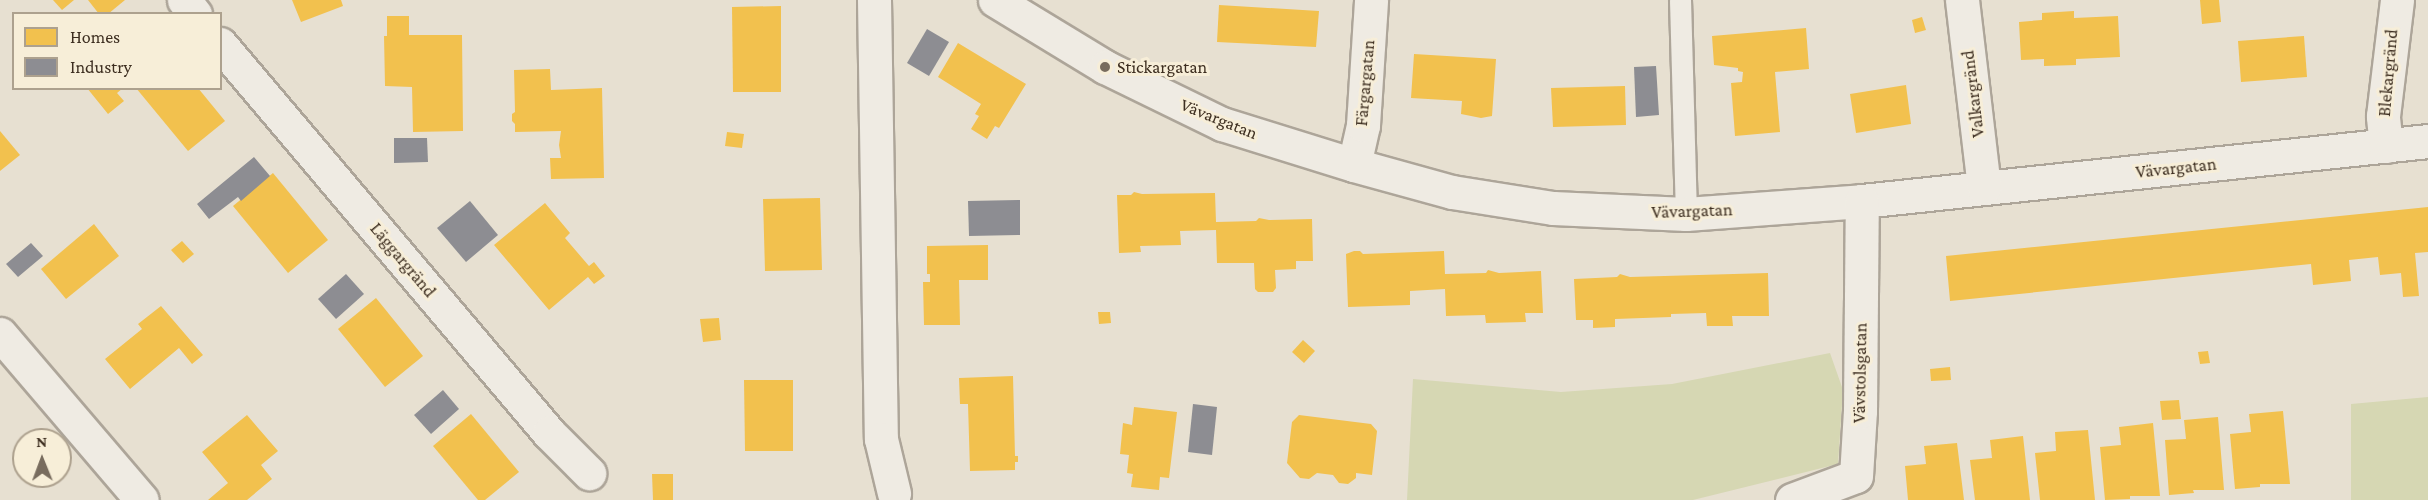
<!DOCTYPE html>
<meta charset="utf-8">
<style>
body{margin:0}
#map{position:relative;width:2428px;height:500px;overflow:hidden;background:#e7e0d1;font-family:"Crimson Pro",serif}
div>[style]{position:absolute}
.green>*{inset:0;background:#d6d7b3}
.homes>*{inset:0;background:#f2c14e}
.industry>*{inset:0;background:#8d8d92}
.roads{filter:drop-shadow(2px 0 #ada599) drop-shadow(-2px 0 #ada599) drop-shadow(0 2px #ada599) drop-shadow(0 -2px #ada599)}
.service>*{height:21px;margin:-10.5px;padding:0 10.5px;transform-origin:10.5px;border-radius:10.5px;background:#efebe3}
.minor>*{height:33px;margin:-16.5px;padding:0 16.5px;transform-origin:16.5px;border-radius:16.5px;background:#efebe3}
.dots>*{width:16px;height:16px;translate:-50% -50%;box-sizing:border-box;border:3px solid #f7eed8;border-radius:50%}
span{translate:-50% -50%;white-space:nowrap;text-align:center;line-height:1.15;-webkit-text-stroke:6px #f7eed8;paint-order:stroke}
.poi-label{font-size:18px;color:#3d2e20}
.left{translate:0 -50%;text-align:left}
.street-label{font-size:18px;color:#3d2e20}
.legend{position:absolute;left:12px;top:12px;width:210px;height:78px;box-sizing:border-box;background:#f7eed8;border:2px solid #ada18e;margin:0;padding:8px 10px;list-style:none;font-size:18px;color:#3d2e20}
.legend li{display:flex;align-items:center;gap:12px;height:30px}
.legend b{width:30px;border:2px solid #ada18e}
.north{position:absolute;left:12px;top:428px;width:60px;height:60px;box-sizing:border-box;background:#f7eed8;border:2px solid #ada18e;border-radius:50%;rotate:359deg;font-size:16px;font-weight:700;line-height:24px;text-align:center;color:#3d2e20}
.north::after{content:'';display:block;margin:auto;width:21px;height:27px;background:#786c5e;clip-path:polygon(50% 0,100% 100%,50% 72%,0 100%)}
</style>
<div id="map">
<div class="green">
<div style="clip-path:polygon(1830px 353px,1843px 390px,1838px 464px,1693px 500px,1407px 500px,1413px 379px,1561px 392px,1672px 384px)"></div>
<div style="clip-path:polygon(2428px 397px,2428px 500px,2351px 500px,2351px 404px)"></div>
</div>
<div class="homes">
<div style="clip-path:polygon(53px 0,74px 0,62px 10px)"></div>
<div style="clip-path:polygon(88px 0,125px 0,108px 14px,99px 14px)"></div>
<div style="clip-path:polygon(292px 0,341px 0,343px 6px,301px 22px)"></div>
<div style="clip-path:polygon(2200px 0,2219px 0,2221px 22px,2202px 24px)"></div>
<div style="clip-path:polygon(1219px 5px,1319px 11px,1316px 47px,1217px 42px)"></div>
<div style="clip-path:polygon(781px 6px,781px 92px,733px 92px,732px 7px)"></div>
<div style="clip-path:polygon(2074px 11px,2074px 18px,2118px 16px,2120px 57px,2076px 59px,2076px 65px,2044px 66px,2044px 59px,2021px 60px,2019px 22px,2042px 20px,2042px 13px)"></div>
<div style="clip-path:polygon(387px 16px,409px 16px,409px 35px,462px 35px,463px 131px,413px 132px,412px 87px,385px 86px,384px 36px,387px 36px)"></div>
<div style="clip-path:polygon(1922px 17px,1926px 30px,1915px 33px,1912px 20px)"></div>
<div style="clip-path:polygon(1806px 28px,1809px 69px,1775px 72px,1780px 132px,1735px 136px,1731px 83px,1742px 82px,1743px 72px,1738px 71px,1738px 68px,1714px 65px,1712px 36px)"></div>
<div style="clip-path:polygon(2304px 36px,2307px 77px,2241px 82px,2238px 41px)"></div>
<div style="clip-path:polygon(958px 43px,1026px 84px,999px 128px,995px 126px,987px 139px,971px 129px,979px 116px,975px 114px,981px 104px,938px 77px)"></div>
<div style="clip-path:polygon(1414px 54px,1496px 59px,1492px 116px,1481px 118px,1461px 114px,1462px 101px,1411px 98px)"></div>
<div style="clip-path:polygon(550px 69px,551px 90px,602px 88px,604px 178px,551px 179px,550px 158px,561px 158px,559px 145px,561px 131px,515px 132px,515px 124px,512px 121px,512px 114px,515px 112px,514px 70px)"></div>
<div style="clip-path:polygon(1906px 85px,1911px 124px,1856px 133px,1850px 94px)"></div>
<div style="clip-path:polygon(1625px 86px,1626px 125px,1553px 127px,1551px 88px)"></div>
<div style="clip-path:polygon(87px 88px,123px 88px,117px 93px,124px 101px,108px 114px)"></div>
<div style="clip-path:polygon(136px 88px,198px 88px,225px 121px,188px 151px)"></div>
<div style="clip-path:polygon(0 131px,20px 155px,0 171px)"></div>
<div style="clip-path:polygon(727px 132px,744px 134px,742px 148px,725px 146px)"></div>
<div style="clip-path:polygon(273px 173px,328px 240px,288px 273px,233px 206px)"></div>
<div style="clip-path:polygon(1134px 192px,1142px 194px,1215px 193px,1216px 222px,1256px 221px,1259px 218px,1269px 220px,1312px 219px,1313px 261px,1296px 261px,1296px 269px,1275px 270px,1276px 288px,1273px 292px,1258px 292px,1255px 289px,1254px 263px,1217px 263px,1216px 230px,1180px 231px,1181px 245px,1140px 246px,1141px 252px,1119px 253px,1117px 195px,1131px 195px)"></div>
<div style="clip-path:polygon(820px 198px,822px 270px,765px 271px,763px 199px)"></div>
<div style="clip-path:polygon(545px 203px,570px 233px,565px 238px,589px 266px,594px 262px,605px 276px,594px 284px,588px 277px,549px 310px,494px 245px)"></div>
<div style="clip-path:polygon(2428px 207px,2428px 252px,2415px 253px,2419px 296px,2403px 297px,2401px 273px,2380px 275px,2378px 257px,2349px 260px,2351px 281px,2313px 285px,2311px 264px,1950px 301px,1946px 256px)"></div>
<div style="clip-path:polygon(94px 224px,119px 256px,66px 299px,41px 269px)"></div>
<div style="clip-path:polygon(182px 241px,194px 254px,183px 263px,171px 250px)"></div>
<div style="clip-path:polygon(988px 245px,988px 280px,959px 280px,960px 325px,924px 325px,923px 282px,930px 282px,930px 274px,927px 274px,927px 246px)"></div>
<div style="clip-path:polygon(1354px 251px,1360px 251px,1363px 254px,1444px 251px,1445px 274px,1486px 273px,1488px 270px,1499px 273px,1541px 271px,1543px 313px,1525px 313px,1526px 322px,1486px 323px,1485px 315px,1446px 316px,1445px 289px,1410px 291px,1410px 305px,1348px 307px,1346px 254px)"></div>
<div style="clip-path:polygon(1768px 273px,1769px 316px,1732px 316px,1733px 326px,1707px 326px,1706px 313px,1671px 314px,1671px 317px,1615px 319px,1615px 327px,1593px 328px,1593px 320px,1576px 320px,1574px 279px,1617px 277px,1620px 274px,1630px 277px)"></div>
<div style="clip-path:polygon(376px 298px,423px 356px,385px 387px,338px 329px)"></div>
<div style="clip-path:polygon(161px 306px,203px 355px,192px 364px,179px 348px,130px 389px,105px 359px,142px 329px,138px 324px)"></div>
<div style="clip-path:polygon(1098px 312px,1110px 312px,1111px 323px,1099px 324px)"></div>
<div style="clip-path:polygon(719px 318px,721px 340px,703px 342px,700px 319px)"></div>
<div style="clip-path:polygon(1303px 340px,1315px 351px,1304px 363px,1292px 352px)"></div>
<div style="clip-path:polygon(2208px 351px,2210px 363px,2200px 364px,2198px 352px)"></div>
<div style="clip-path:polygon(1950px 367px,1951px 380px,1931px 381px,1930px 369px)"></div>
<div style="clip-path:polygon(1013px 376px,1015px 456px,1018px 456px,1018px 462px,1015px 462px,1015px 470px,970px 471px,968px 404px,960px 404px,959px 378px)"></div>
<div style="clip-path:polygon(744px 380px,793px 380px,793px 451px,745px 451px)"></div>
<div style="clip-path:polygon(2179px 400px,2181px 419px,2162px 420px,2160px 401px)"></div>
<div style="clip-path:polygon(1134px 407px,1177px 412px,1169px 478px,1160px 477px,1159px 490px,1131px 487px,1133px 474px,1127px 473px,1129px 455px,1120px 454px,1123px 423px,1132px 425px)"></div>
<div style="clip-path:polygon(2283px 411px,2290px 484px,2260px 484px,2260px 487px,2235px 489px,2230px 434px,2251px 432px,2249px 414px)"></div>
<div style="clip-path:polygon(471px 414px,519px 472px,485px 500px,478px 500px,433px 446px)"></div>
<div style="clip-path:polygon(247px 415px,278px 451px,261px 465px,272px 479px,247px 500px,208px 500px,228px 483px,202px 452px)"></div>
<div style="clip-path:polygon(1299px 415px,1371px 424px,1377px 431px,1372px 475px,1356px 473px,1356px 478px,1348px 484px,1339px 483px,1333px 475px,1317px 473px,1309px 479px,1300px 478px,1287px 463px,1292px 422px)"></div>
<div style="clip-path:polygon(2218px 417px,2224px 490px,2193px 490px,2194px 493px,2169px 495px,2165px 440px,2186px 439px,2184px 420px)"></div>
<div style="clip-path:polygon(2153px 423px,2160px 496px,2130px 496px,2130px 499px,2105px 500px,2100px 447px,2121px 445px,2119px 427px)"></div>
<div style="clip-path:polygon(2088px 430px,2095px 500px,2040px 500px,2035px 453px,2056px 451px,2055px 432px)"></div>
<div style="clip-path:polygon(2023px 436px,2030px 500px,1975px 500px,1970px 460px,1992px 458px,1990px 440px)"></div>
<div style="clip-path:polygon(1957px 443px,1964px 500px,1908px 500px,1905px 466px,1926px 464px,1924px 446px)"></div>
<div style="clip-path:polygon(652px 474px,673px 474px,673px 500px,653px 500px)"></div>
</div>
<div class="industry">
<div style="clip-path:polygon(927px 29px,949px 42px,929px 76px,907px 63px)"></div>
<div style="clip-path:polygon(1656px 66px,1659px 115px,1636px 117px,1634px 67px)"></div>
<div style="clip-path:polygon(394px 138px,427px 138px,428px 162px,394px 163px)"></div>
<div style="clip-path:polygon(254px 157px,270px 176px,241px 201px,238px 197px,209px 219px,197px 204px)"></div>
<div style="clip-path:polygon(1020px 200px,1020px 235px,969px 236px,968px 201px)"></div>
<div style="clip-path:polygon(470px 201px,498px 235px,466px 262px,437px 228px)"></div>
<div style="clip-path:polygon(31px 243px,43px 256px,18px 277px,6px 264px)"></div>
<div style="clip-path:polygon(346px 274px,364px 294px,336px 319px,318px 299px)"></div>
<div style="clip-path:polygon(443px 390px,459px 409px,431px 434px,414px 415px)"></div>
<div style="clip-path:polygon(1193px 404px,1217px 407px,1212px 455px,1188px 452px)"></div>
</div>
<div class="roads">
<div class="service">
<div style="left:1680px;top:0;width:214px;rotate:88.4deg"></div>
</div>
<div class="minor">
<div style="left:184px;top:0;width:18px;rotate:52deg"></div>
<div style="left:874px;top:0;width:439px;rotate:89.1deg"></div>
<div style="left:881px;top:439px;width:56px;rotate:76.5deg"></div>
<div style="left:995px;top:0;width:129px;rotate:31.3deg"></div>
<div style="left:1105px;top:67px;width:130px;rotate:26deg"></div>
<div style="left:1222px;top:124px;width:138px;rotate:17.3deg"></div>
<div style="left:1354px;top:165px;width:102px;rotate:15.4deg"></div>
<div style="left:1452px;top:192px;width:102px;rotate:9deg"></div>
<div style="left:1553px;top:208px;width:133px;rotate:2.6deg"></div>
<div style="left:1686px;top:214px;width:176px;rotate:-4.2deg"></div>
<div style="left:1862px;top:201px;width:569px;rotate:-6.05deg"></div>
<div style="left:1962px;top:0;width:189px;rotate:83.3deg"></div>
<div style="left:220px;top:44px;width:509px;rotate:49.78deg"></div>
<div style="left:549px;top:433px;width:57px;rotate:45deg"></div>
<div style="left:2386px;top:146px;width:30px;rotate:-96deg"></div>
<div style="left:2383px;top:116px;width:117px;rotate:-83.1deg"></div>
<div style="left:1354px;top:165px;width:41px;rotate:-77.3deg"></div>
<div style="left:1363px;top:125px;width:125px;rotate:-86.3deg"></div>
<div style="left:0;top:334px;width:218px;rotate:49.5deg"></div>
<div style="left:1792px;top:500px;width:68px;rotate:-20.6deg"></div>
<div style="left:1856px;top:476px;width:65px;rotate:-86.5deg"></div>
<div style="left:1860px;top:411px;width:210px;rotate:-89.5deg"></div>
</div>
</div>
<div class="dots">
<div style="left:1105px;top:67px;background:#786c5e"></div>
</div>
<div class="poi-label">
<span class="left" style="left:1117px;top:67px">Stickargatan</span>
</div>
<div class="street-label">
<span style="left:2388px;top:73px;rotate:-85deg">Blekargränd</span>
<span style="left:1365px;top:83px;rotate:-85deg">Färgargatan</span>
<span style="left:1973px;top:94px;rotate:-97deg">Valkargränd</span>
<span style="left:1219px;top:119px;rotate:22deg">Vävargatan</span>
<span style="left:2176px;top:168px;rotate:-6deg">Vävargatan</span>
<span style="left:1692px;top:211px;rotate:-2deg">Vävargatan</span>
<span style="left:403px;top:260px;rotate:50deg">Läggargränd</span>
<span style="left:1860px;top:373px;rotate:-89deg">Vävstolsgatan</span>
</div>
<ul class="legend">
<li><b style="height:16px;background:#f2c14e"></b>Homes</li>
<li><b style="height:16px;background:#8d8d92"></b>Industry</li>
</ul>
<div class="north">N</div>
</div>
